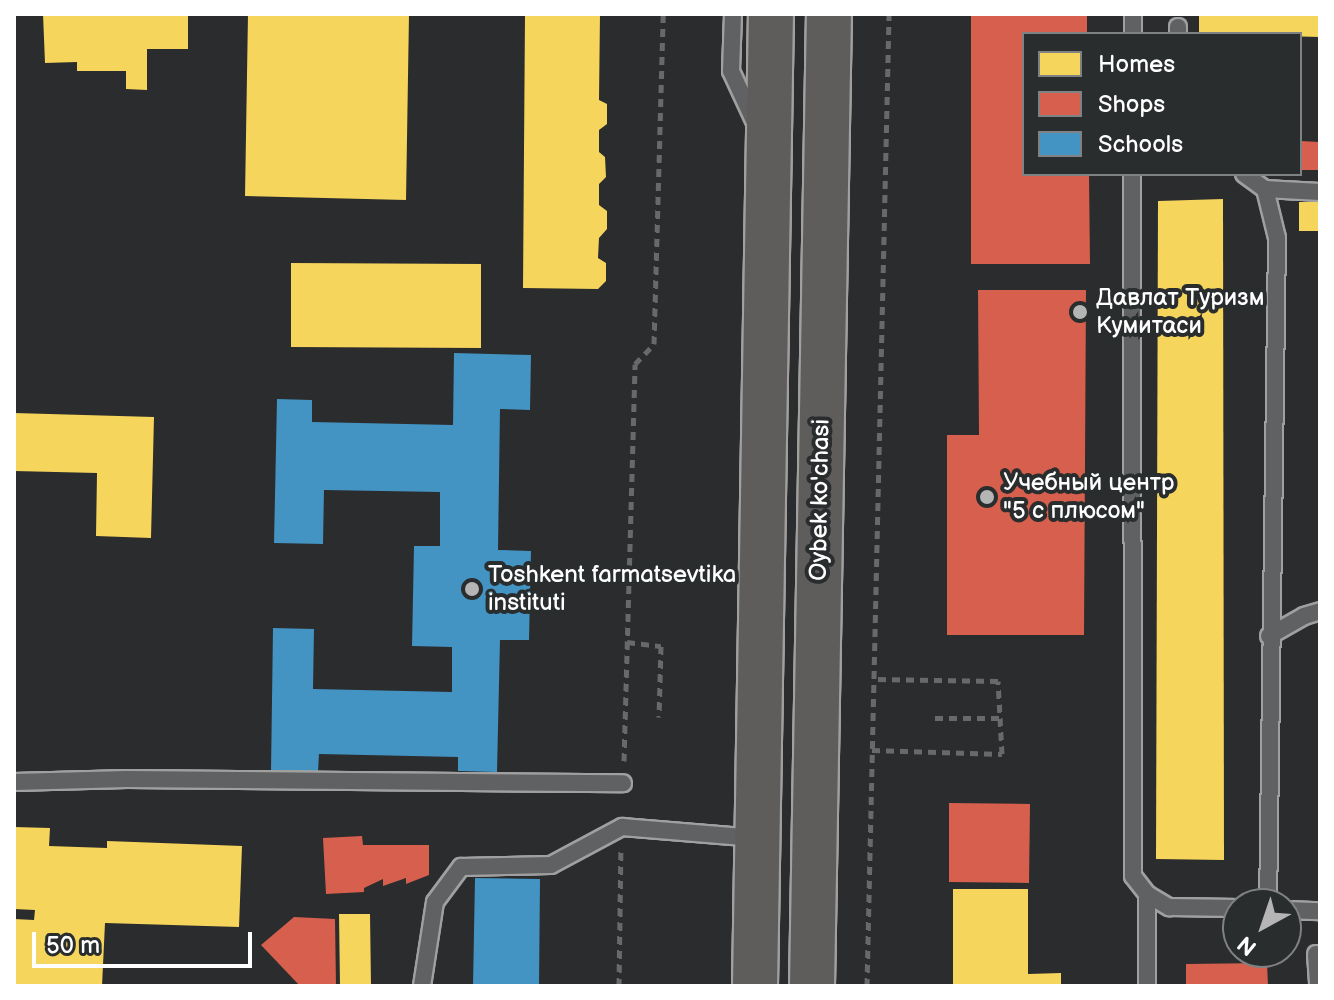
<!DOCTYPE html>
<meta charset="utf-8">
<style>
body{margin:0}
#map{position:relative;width:1334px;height:1000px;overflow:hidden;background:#2b2c2d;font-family:"Balsamiq Sans",sans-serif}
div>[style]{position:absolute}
.homes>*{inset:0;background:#f6d55c}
.shops>*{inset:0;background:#d6604d}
.schools>*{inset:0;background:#4393c3}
.path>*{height:5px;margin-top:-2.5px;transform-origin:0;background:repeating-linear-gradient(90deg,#686969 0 8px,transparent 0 14px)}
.roads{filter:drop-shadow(2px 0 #a0a0a0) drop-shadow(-2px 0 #a0a0a0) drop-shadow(0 2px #a0a0a0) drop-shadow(0 -2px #a0a0a0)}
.service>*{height:16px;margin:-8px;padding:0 8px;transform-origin:8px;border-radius:8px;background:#606162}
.primary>*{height:44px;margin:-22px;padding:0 22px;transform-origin:22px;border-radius:22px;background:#5e5d5c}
.dots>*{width:22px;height:22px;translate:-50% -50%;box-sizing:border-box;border:4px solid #2a2d2e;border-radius:50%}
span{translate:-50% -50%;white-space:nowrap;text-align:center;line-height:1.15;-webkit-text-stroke:8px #2a2d2e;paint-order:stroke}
.poi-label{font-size:24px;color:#fff}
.left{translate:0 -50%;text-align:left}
.street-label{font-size:24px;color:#fff}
.frame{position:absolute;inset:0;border:16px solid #fff;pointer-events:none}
.legend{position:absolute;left:1022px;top:32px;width:280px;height:144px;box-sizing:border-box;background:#2a2d2e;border:2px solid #7f8182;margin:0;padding:10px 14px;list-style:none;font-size:24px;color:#fff}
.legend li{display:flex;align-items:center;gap:16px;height:40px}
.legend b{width:40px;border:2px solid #7f8182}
.north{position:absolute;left:1222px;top:888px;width:80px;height:80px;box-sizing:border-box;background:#2a2d2e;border:2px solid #7f8182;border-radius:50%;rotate:220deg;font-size:22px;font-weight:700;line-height:32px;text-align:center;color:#fff}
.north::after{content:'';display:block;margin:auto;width:28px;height:36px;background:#b5b5b6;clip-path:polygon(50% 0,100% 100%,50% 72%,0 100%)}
.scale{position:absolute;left:32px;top:932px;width:220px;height:36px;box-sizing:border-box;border:4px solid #fff;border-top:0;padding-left:10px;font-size:24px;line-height:28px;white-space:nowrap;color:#fff;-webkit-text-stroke:6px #2a2d2e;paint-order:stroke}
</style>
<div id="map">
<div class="homes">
<div style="clip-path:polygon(43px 14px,188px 14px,188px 49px,147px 49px,147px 90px,126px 89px,126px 71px,77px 71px,77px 62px,45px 63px)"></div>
<div style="clip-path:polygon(248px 14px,409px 14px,406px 200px,245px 196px)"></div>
<div style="clip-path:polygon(525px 14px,600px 14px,599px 100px,607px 104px,607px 124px,599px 130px,599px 152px,605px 157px,606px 177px,599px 184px,599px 205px,607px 211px,607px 229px,599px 238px,598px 258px,606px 263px,606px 281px,598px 289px,523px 288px)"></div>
<div style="clip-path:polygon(1199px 14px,1320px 14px,1320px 37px,1199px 34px)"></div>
<div style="clip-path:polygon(1223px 199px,1224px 860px,1156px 859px,1158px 201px)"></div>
<div style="clip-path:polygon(1299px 202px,1320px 202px,1320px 231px,1299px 231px)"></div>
<div style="clip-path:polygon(291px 263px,481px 264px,481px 348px,291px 347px)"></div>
<div style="clip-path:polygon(14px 413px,154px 417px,151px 538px,96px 536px,97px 473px,14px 471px)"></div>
<div style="clip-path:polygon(14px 827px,50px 828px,49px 846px,107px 848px,107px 841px,242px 846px,239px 927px,105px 923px,102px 986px,14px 986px,14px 919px,34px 920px,35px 910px,14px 909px)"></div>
<div style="clip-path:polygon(953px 889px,1028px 889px,1028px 974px,1061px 973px,1061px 986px,953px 986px)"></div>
<div style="clip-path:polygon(339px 914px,370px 914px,371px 986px,340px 986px)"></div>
</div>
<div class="shops">
<div style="clip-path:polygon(971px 14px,1087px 14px,1087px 34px,1024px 34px,1024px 174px,1089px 174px,1090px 264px,971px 264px)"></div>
<div style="clip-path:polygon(1300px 141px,1320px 142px,1320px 170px,1300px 170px)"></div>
<div style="clip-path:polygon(978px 290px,1086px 290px,1084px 635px,947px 635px,947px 435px,979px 435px)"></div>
<div style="clip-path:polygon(949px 803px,1030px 804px,1029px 883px,949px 882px)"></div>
<div style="clip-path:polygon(362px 836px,363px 845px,429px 845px,429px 875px,406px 884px,406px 878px,383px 886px,383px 879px,364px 888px,364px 892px,326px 894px,323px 838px)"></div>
<div style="clip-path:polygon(294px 917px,335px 919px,336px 986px,300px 986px,261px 945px)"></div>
<div style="clip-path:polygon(1267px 963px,1268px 986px,1186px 986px,1186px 964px)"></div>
</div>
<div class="schools">
<div style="clip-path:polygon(454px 353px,531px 355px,530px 410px,500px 409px,498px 550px,531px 551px,529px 640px,500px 640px,497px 772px,458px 771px,458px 757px,319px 754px,318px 772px,271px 771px,273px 628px,314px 629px,313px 689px,452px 692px,452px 647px,412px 646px,414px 546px,440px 546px,440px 492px,324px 490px,323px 544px,274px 543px,277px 399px,312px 400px,312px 422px,453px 425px)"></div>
<div style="clip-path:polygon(475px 878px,540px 879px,539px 986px,473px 986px)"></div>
</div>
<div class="path">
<div style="left:627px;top:642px;width:34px;rotate:7deg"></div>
<div style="left:661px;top:646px;width:71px;rotate:91.6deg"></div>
<div style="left:935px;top:718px;width:65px"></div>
<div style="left:872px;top:750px;width:130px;rotate:1.8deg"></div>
<div style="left:1002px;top:754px;width:73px;rotate:-93.1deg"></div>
<div style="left:998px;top:681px;width:124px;rotate:-179.1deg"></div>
<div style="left:624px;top:761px;width:397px;rotate:-88.4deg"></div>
<div style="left:635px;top:364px;width:28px;rotate:-46deg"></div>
<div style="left:654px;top:344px;width:330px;rotate:-88.4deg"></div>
<div style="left:619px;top:986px;width:135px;rotate:-89.2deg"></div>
<div style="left:867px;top:986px;width:972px;rotate:-88.7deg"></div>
</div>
<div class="roads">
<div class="service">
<div style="left:733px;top:14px;width:57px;rotate:92deg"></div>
<div style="left:731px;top:71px;width:62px;rotate:65.1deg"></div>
<div style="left:1133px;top:14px;width:20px;rotate:90deg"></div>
<div style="left:1178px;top:34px;width:7px;rotate:-90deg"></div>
<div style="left:1132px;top:174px;width:702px;rotate:89.92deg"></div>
<div style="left:1133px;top:876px;width:23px;rotate:52deg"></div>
<div style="left:1147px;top:894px;width:26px;rotate:31deg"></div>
<div style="left:1169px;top:907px;width:69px;rotate:0.8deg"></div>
<div style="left:1244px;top:174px;width:26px;rotate:36deg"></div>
<div style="left:1265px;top:189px;width:50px;rotate:76.2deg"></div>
<div style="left:1277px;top:238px;width:666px;rotate:90.77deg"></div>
<div style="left:1265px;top:189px;width:55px;rotate:3.1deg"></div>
<div style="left:1269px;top:636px;width:40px;rotate:-29.7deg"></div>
<div style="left:1304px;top:616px;width:17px;rotate:-17deg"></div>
<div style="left:14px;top:782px;width:113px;rotate:-1.5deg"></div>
<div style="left:127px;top:779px;width:496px;rotate:0.5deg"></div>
<div style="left:1286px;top:910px;width:34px;rotate:2deg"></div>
<div style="left:1316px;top:954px;width:32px;rotate:86deg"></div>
<div style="left:422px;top:986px;width:85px;rotate:-81.2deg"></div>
<div style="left:435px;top:902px;width:44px;rotate:-53.4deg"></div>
<div style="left:461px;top:867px;width:90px;rotate:-1.3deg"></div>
<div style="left:551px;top:865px;width:81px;rotate:-28.2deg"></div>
<div style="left:622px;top:827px;width:134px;rotate:4.7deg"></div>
<div style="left:1147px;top:986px;width:92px;rotate:-90deg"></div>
</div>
<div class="primary">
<div style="left:755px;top:986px;width:972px;rotate:-89.06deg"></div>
<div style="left:812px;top:986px;width:972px;rotate:-89deg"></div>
</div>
</div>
<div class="dots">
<div style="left:1080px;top:312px;background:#b5b5b6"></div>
<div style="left:987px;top:497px;background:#b5b5b6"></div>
<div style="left:472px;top:589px;background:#b5b5b6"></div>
</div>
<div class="poi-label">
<span class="left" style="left:1096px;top:312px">Давлат Туризм<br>Кумитаси</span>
<span class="left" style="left:1003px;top:497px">Учебный центр<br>"5 с плюсом"</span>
<span class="left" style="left:488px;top:589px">Toshkent farmatsevtika<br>instituti</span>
</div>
<div class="street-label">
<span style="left:820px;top:500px;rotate:-89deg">Oybek ko'chasi</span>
</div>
<div class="frame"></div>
<ul class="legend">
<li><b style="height:22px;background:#f6d55c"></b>Homes</li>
<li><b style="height:22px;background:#d6604d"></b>Shops</li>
<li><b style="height:22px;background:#4393c3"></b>Schools</li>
</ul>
<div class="north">N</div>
<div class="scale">50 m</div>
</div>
